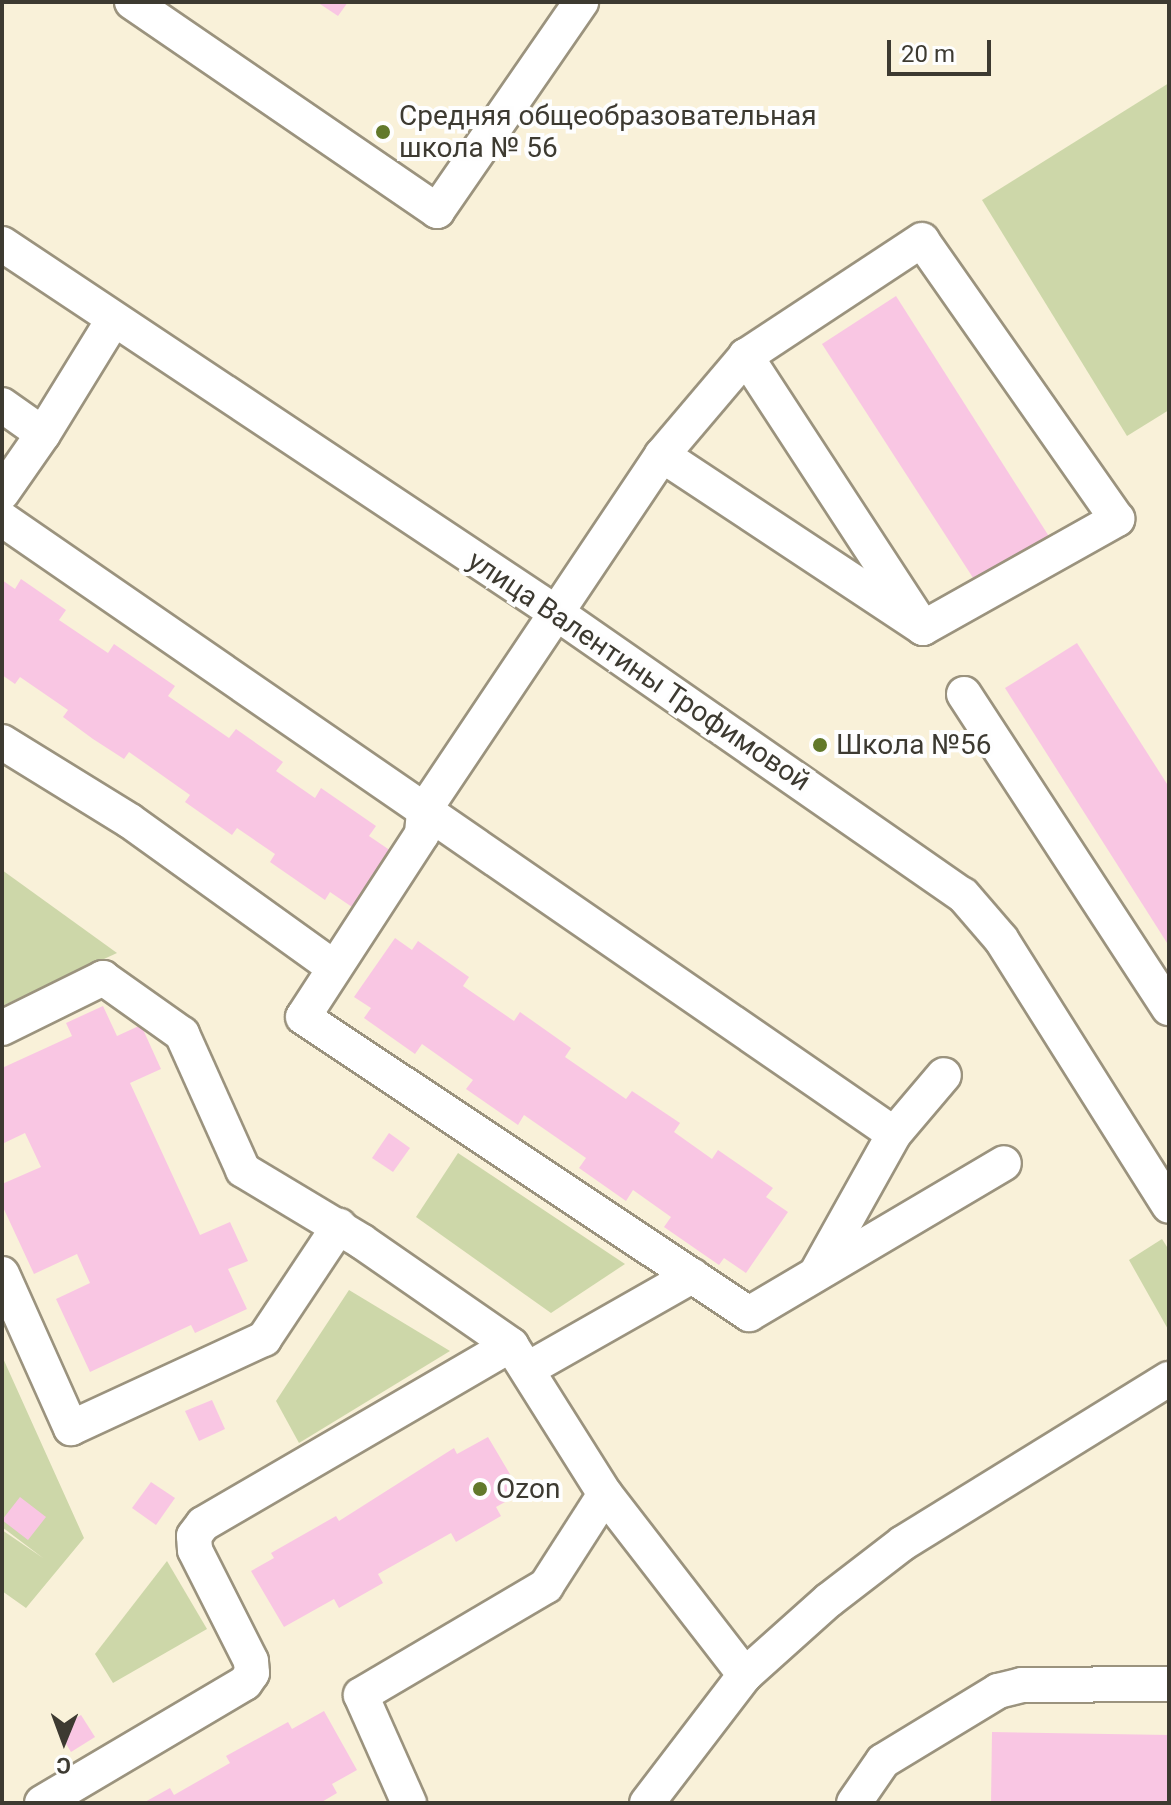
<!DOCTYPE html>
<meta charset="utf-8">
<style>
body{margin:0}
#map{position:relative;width:1171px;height:1805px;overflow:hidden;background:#f9f1d9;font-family:Roboto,sans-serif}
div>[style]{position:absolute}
.green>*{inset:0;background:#cdd7a9}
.building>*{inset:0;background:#f9c6e3}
.roads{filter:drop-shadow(2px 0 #9b937e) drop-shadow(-2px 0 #9b937e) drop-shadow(0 2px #9b937e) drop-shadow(0 -2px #9b937e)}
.minor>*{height:34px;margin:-17px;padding:0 17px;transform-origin:17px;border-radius:17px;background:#fff}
.dots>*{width:22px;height:22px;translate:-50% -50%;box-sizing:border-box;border:4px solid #fefefe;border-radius:50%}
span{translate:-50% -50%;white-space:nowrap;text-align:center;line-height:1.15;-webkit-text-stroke:8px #fefefe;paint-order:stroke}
.poi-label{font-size:28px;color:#3d3a31}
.left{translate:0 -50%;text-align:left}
.street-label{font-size:28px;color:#3d3a31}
.frame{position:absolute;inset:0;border:4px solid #3d3a31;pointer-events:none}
.north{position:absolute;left:24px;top:1701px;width:80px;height:80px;-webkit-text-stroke:6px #fefefe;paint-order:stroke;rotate:181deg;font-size:22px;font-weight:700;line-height:32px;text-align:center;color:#3d3a31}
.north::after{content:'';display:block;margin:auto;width:28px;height:36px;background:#3d3a31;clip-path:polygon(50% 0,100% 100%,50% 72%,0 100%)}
.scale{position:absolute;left:887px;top:40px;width:104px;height:36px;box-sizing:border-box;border:4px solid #3d3a31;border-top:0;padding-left:10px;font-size:24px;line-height:28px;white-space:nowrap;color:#3d3a31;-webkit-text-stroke:6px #fefefe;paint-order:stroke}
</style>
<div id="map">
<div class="green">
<div style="clip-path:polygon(1169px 83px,1169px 410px,1127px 436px,982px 200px)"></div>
<div style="clip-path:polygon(2px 870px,117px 953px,2px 1006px)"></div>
<div style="clip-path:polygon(458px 1153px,625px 1264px,551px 1313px,416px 1217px)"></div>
<div style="clip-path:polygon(1162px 1239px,1169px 1250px,1169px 1331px,1129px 1260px)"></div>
<div style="clip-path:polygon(349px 1290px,450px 1351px,299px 1443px,276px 1401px)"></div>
<div style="clip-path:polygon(2px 1356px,84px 1538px,26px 1608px,2px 1591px,2px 1530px,43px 1558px,2px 1527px)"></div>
<div style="clip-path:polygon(167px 1561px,207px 1629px,113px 1683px,95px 1654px)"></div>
</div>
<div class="building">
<div style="clip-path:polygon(317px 2px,348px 2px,338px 16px)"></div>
<div style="clip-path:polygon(896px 296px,1050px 538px,977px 584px,822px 344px)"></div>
<div style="clip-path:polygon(21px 579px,66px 610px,59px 620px,108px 653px,114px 644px,175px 686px,168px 696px,229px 738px,236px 729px,283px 762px,276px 771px,315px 798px,321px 788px,376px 826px,369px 836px,391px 851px,352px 907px,330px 892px,325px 900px,270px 862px,275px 854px,237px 828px,232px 835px,185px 802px,190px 795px,129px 752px,124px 759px,93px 739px,63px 717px,68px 710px,20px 677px,15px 684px,2px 675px,2px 580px,15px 589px)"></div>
<div style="clip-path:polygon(1077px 643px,1169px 787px,1169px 946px,1005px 688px)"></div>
<div style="clip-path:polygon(395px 938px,412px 950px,418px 941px,469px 977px,463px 986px,514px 1021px,520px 1012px,571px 1048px,565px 1057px,626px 1099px,632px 1091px,680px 1123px,674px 1132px,712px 1159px,718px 1150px,773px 1188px,766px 1197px,788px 1212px,746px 1273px,724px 1258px,719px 1265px,664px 1227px,671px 1217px,633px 1190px,626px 1201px,579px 1168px,586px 1158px,524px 1115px,518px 1125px,466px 1089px,473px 1080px,422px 1044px,415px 1054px,364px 1018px,371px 1008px,354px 997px)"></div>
<div style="clip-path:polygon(103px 1006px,117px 1036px,141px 1025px,161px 1069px,130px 1083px,200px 1235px,230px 1222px,248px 1261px,228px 1269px,247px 1309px,195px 1333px,191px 1325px,90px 1372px,56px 1299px,90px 1283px,77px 1254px,34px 1274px,2px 1205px,2px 1184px,41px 1167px,25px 1133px,2px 1144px,2px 1068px,72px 1036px,66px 1023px)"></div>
<div style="clip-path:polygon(389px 1133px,410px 1148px,393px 1172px,372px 1158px)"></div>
<div style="clip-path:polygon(212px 1400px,225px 1429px,199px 1441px,185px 1411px)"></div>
<div style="clip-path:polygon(488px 1437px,521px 1493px,496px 1507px,501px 1516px,456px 1542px,451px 1533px,378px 1574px,383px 1583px,339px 1608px,334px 1599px,284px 1627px,251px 1571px,274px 1558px,271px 1553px,336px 1516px,339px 1521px,454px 1448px,457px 1454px)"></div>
<div style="clip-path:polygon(151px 1482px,175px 1498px,156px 1525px,132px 1508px)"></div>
<div style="clip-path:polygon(20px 1497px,46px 1517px,28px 1540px,2px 1520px)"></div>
<div style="clip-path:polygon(324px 1711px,357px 1770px,332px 1784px,337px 1793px,320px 1803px,143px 1803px,170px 1788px,174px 1795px,230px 1763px,226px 1756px,288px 1722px,292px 1729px)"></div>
<div style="clip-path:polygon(81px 1715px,95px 1737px,71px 1752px,57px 1729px)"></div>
<div style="clip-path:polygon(992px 1732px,1169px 1735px,1169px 1803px,991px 1803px)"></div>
</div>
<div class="roads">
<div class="minor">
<div style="left:132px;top:2px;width:370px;rotate:34.4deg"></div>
<div style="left:437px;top:211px;width:254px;rotate:-55.4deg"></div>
<div style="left:2px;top:244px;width:668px;rotate:33.64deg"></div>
<div style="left:558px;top:614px;width:493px;rotate:34.8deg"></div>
<div style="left:963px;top:895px;width:58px;rotate:49.2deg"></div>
<div style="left:1001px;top:939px;width:315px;rotate:57.8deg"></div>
<div style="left:2px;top:405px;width:50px;rotate:35.3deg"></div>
<div style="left:43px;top:434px;width:72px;rotate:124.8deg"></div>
<div style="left:43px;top:434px;width:134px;rotate:-58.4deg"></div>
<div style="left:662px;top:455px;width:313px;rotate:33.5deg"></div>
<div style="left:923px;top:628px;width:325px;rotate:-123.1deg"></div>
<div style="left:2px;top:519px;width:1083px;rotate:34.58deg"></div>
<div style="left:923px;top:628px;width:223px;rotate:-29.3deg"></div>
<div style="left:1117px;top:519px;width:340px;rotate:-125deg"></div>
<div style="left:922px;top:240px;width:211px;rotate:146.6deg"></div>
<div style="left:746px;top:356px;width:130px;rotate:130.3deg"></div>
<div style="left:662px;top:455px;width:428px;rotate:123.8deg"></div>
<div style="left:424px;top:811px;width:23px;rotate:95deg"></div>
<div style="left:422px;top:834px;width:218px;rotate:123deg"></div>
<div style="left:303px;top:1017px;width:536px;rotate:33.66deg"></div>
<div style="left:749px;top:1314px;width:296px;rotate:-30.6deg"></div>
<div style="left:964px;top:694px;width:375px;rotate:56.9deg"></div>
<div style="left:2px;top:742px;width:150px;rotate:31.7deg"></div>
<div style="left:130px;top:821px;width:249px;rotate:35.7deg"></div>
<div style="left:2px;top:1028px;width:113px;rotate:-26.3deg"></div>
<div style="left:103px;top:978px;width:97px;rotate:35.3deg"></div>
<div style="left:182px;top:1034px;width:149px;rotate:65.8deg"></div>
<div style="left:243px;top:1170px;width:138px;rotate:31deg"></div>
<div style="left:361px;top:1241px;width:183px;rotate:34.7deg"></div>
<div style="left:817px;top:1272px;width:158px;rotate:-60.8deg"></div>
<div style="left:894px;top:1134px;width:77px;rotate:-49.7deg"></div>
<div style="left:2px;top:1274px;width:169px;rotate:65.9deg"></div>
<div style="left:71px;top:1428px;width:213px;rotate:-24.8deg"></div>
<div style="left:264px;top:1339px;width:136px;rotate:-56.4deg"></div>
<div style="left:528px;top:1369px;width:189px;rotate:-29.6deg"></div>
<div style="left:42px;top:1803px;width:236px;rotate:-30.6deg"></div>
<div style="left:245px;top:1683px;width:12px;rotate:-55deg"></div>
<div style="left:252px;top:1673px;width:12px;rotate:-95deg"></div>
<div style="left:251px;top:1661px;width:124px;rotate:-116.8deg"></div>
<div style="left:195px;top:1550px;width:14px;rotate:-94deg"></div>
<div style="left:194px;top:1536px;width:15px;rotate:-53deg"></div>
<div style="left:203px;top:1524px;width:356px;rotate:-30.2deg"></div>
<div style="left:511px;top:1345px;width:176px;rotate:57.8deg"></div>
<div style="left:605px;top:1494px;width:229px;rotate:52.3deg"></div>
<div style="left:409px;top:1803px;width:118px;rotate:-114deg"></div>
<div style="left:361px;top:1695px;width:215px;rotate:-30.5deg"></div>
<div style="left:546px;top:1586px;width:109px;rotate:-57.3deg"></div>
<div style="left:647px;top:1803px;width:161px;rotate:-52.6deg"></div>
<div style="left:745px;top:1675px;width:113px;rotate:-41.8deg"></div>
<div style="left:829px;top:1600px;width:93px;rotate:-37.6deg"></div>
<div style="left:903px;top:1543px;width:312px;rotate:-31.7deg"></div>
<div style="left:854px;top:1803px;width:51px;rotate:-55.4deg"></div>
<div style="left:883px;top:1761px;width:135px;rotate:-31.3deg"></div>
<div style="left:998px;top:1691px;width:25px;rotate:-14deg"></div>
<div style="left:1022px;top:1685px;width:147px;rotate:-0.4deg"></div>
</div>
</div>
<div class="dots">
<div style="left:383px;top:132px;background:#62792b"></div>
<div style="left:820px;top:745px;background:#62792b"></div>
<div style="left:480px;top:1489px;background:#62792b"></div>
</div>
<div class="poi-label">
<span class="left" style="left:399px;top:132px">Средняя общеобразовательная<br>школа № 56</span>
<span class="left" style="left:836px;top:745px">Школа №56</span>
<span class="left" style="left:496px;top:1489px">Ozon</span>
</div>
<div class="street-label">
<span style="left:639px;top:671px;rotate:34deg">улица Валентины Трофимовой</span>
</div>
<div class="frame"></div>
<div class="north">С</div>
<div class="scale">20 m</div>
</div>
